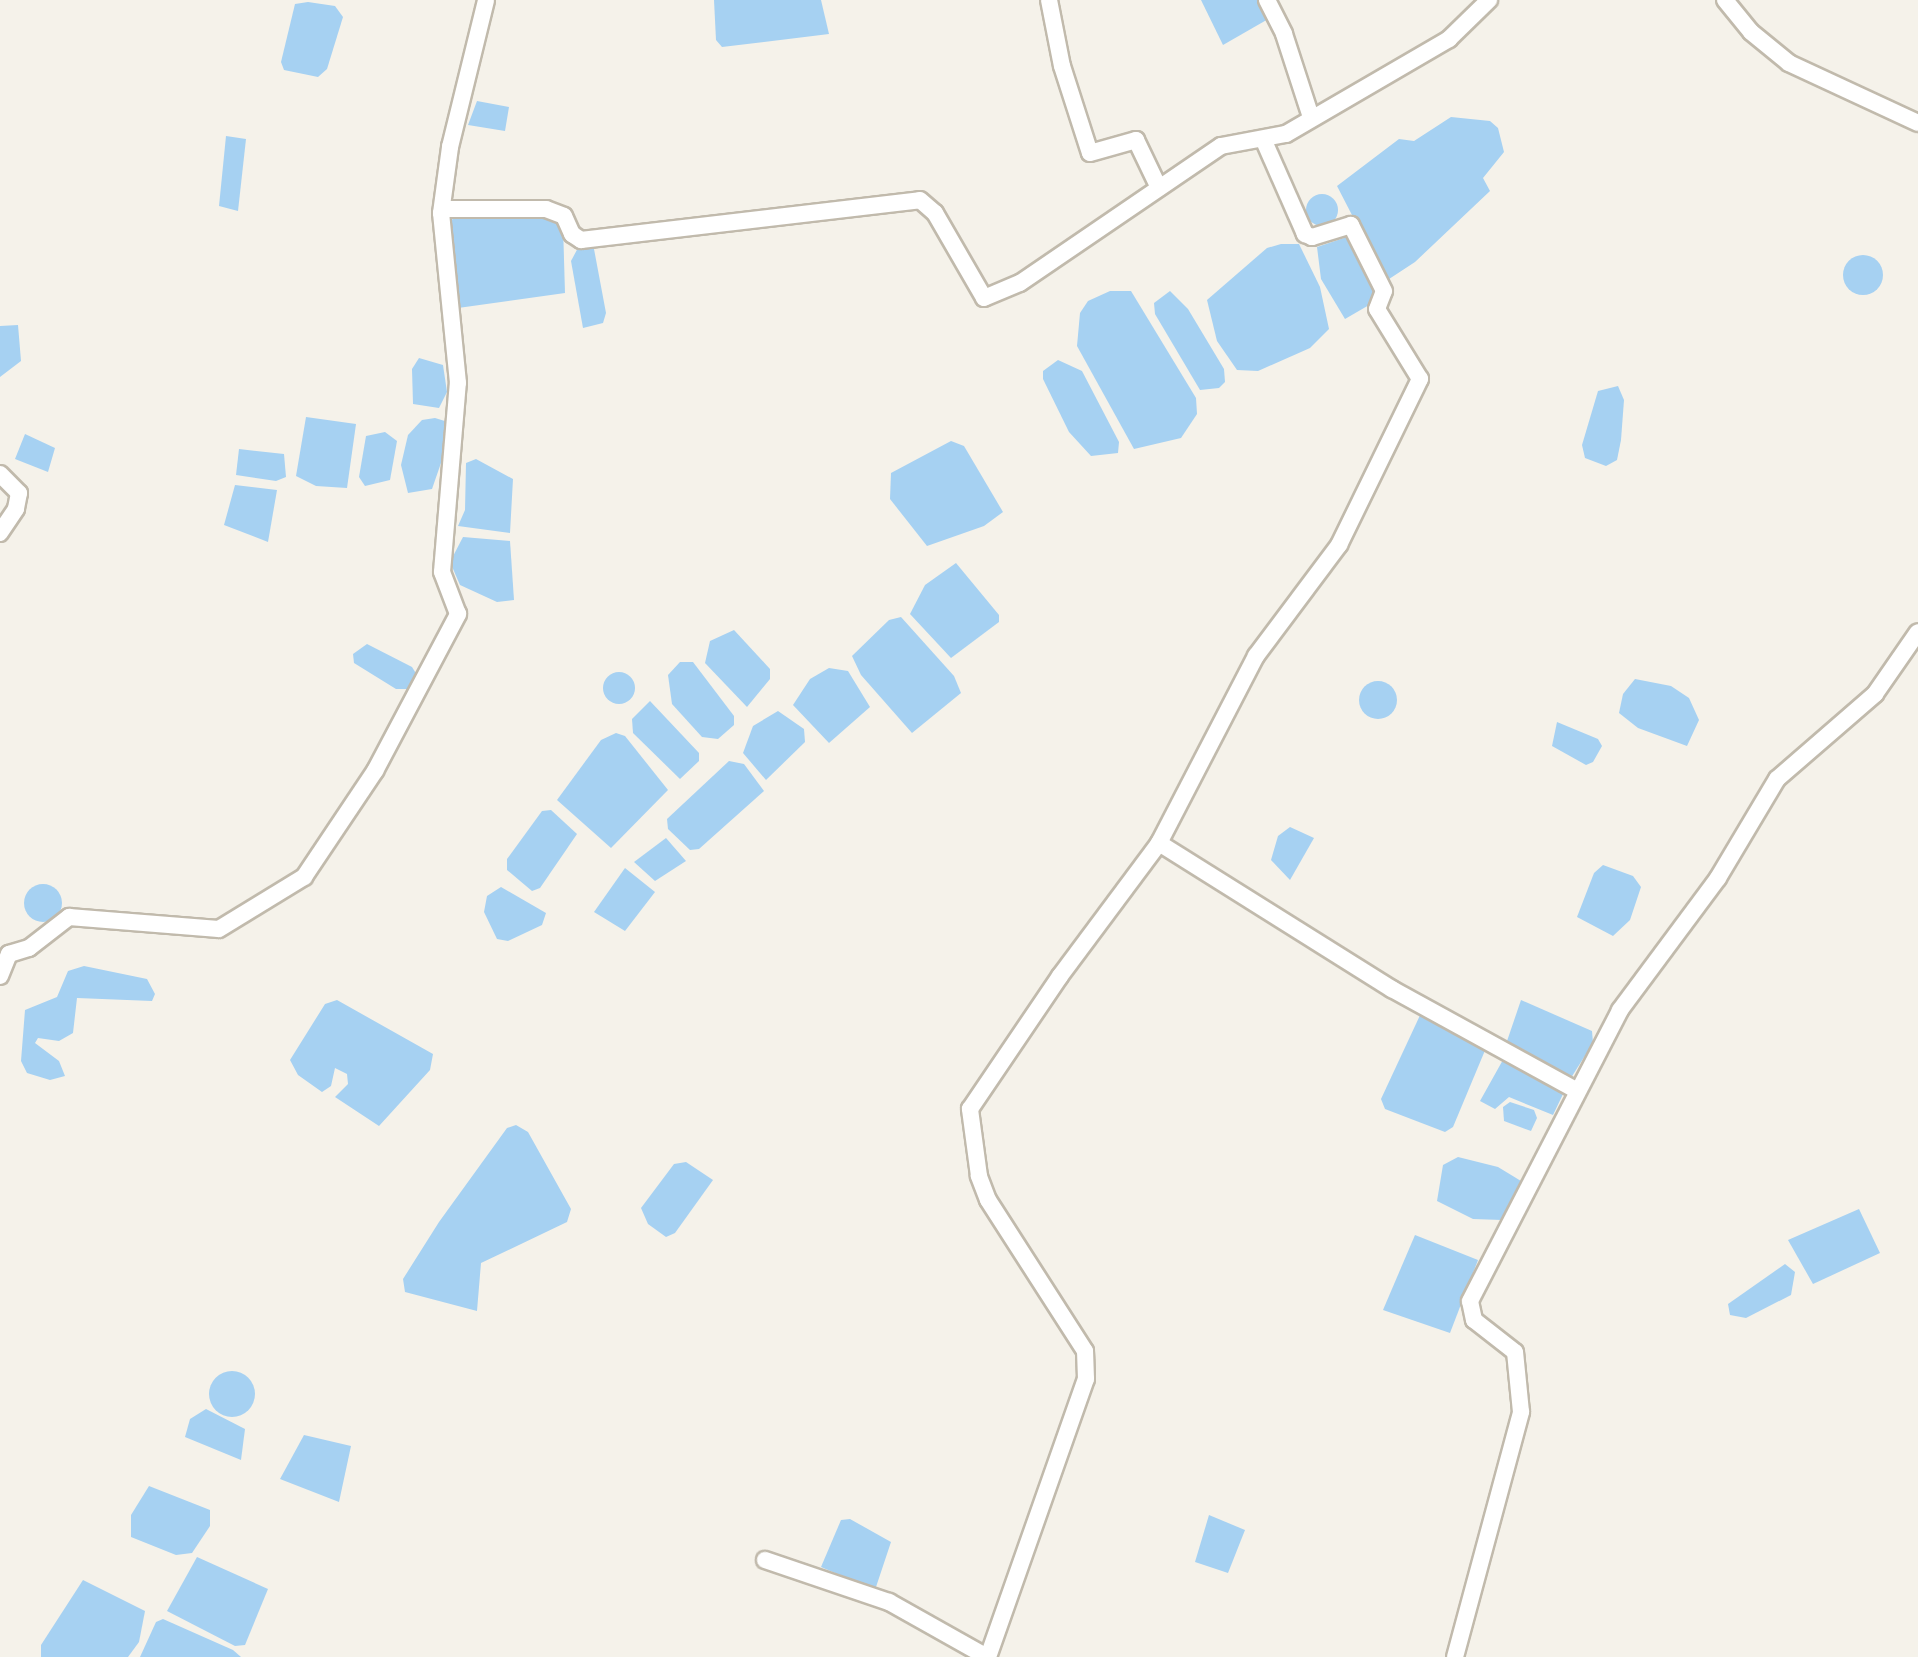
<!DOCTYPE html>
<style>
body{margin:0}
#map{position:relative;width:1918px;height:1657px;overflow:hidden;background:#f5f2ea;font-family:Poppins,sans-serif}
div>[style]{position:absolute}
.water>*{inset:0;background:#a6d1f2}
.round{border-radius:50%}
.roads{filter:drop-shadow(2px 0 #c1baac) drop-shadow(-2px 0 #c1baac) drop-shadow(0 2px #c1baac) drop-shadow(0 -2px #c1baac)}
.minor>*{height:16px;margin:-8px;padding:0 8px;transform-origin:8px;border-radius:8px;background:#fff}
span{translate:-50% -50%;white-space:nowrap;text-align:center;line-height:1.15;-webkit-text-stroke:5px #fff;paint-order:stroke}
</style>
<div id="map">
<div class="water">
<div style="clip-path:polygon(714px 0,821px 0,829px 34px,722px 47px,716px 40px)"></div>
<div style="clip-path:polygon(1201px 0,1263px 0,1270px 18px,1223px 45px)"></div>
<div style="clip-path:polygon(308px 2px,335px 6px,343px 17px,327px 69px,318px 77px,284px 70px,281px 62px,295px 4px)"></div>
<div style="clip-path:polygon(477px 101px,509px 107px,505px 131px,468px 125px)"></div>
<div style="clip-path:polygon(1451px 117px,1490px 121px,1498px 128px,1504px 152px,1483px 178px,1490px 191px,1415px 262px,1386px 281px,1337px 186px,1399px 139px,1414px 141px)"></div>
<div style="clip-path:polygon(226px 136px,246px 139px,238px 211px,219px 206px)"></div>
<div class="round" style="left:1306px;top:194px;width:32px;height:32px"></div>
<div style="clip-path:polygon(455px 214px,551px 215px,563px 225px,565px 293px,458px 308px,450px 224px)"></div>
<div style="clip-path:polygon(1350px 236px,1377px 281px,1376px 301px,1345px 319px,1321px 279px,1317px 247px)"></div>
<div style="clip-path:polygon(1281px 244px,1299px 244px,1320px 287px,1329px 329px,1310px 348px,1258px 371px,1237px 370px,1217px 341px,1207px 300px,1267px 248px)"></div>
<div style="clip-path:polygon(579px 246px,594px 249px,606px 313px,603px 323px,583px 328px,571px 261px)"></div>
<div class="round" style="left:1843px;top:255px;width:40px;height:40px"></div>
<div style="clip-path:polygon(1110px 291px,1131px 291px,1196px 398px,1197px 414px,1181px 438px,1134px 449px,1077px 346px,1080px 313px,1088px 301px)"></div>
<div style="clip-path:polygon(1170px 291px,1188px 309px,1224px 369px,1225px 382px,1219px 388px,1200px 390px,1155px 314px,1154px 303px)"></div>
<div style="clip-path:polygon(18px 325px,21px 361px,0 377px,0 326px)"></div>
<div style="clip-path:polygon(419px 358px,443px 365px,447px 392px,439px 408px,413px 404px,412px 369px)"></div>
<div style="clip-path:polygon(1058px 360px,1082px 371px,1119px 442px,1118px 453px,1091px 456px,1069px 432px,1043px 379px,1043px 371px)"></div>
<div style="clip-path:polygon(1618px 386px,1624px 400px,1621px 440px,1617px 460px,1606px 466px,1585px 458px,1582px 445px,1598px 391px)"></div>
<div style="clip-path:polygon(306px 417px,356px 424px,347px 488px,316px 486px,296px 476px)"></div>
<div style="clip-path:polygon(435px 418px,448px 422px,450px 437px,432px 489px,408px 493px,401px 465px,408px 435px,422px 420px)"></div>
<div style="clip-path:polygon(385px 432px,397px 441px,390px 480px,365px 486px,359px 477px,366px 436px)"></div>
<div style="clip-path:polygon(25px 434px,55px 448px,48px 472px,15px 459px)"></div>
<div style="clip-path:polygon(951px 441px,964px 446px,1003px 512px,984px 526px,927px 546px,890px 499px,891px 473px)"></div>
<div style="clip-path:polygon(239px 449px,284px 454px,286px 477px,276px 481px,236px 475px)"></div>
<div style="clip-path:polygon(476px 459px,513px 479px,510px 533px,458px 526px,465px 510px,466px 463px)"></div>
<div style="clip-path:polygon(235px 485px,277px 490px,268px 542px,224px 525px)"></div>
<div style="clip-path:polygon(463px 537px,510px 541px,514px 600px,497px 602px,460px 585px,450px 562px)"></div>
<div style="clip-path:polygon(956px 563px,999px 615px,999px 622px,951px 658px,910px 614px,925px 585px)"></div>
<div style="clip-path:polygon(901px 617px,954px 676px,961px 693px,912px 733px,861px 675px,852px 656px,889px 620px)"></div>
<div style="clip-path:polygon(734px 630px,770px 669px,770px 679px,747px 707px,705px 663px,710px 641px)"></div>
<div style="clip-path:polygon(367px 644px,412px 667px,417px 675px,410px 689px,396px 689px,354px 663px,353px 654px)"></div>
<div style="clip-path:polygon(680px 662px,693px 662px,734px 716px,734px 725px,718px 739px,702px 737px,672px 704px,668px 675px)"></div>
<div style="clip-path:polygon(829px 668px,848px 671px,870px 707px,829px 743px,793px 705px,810px 679px)"></div>
<div class="round" style="left:603px;top:672px;width:32px;height:32px"></div>
<div style="clip-path:polygon(1635px 679px,1671px 686px,1689px 698px,1699px 720px,1687px 746px,1638px 728px,1619px 713px,1623px 694px)"></div>
<div class="round" style="left:1359px;top:681px;width:38px;height:38px"></div>
<div style="clip-path:polygon(650px 701px,699px 753px,699px 761px,680px 779px,633px 733px,632px 719px)"></div>
<div style="clip-path:polygon(778px 711px,804px 729px,805px 742px,766px 780px,743px 753px,753px 726px)"></div>
<div style="clip-path:polygon(1557px 722px,1598px 739px,1602px 746px,1593px 762px,1586px 765px,1552px 746px)"></div>
<div style="clip-path:polygon(616px 733px,625px 736px,668px 790px,611px 848px,557px 800px,601px 740px)"></div>
<div style="clip-path:polygon(729px 761px,744px 764px,764px 791px,699px 849px,690px 850px,668px 829px,667px 819px)"></div>
<div style="clip-path:polygon(551px 810px,577px 834px,540px 888px,532px 891px,507px 870px,507px 859px,542px 811px)"></div>
<div style="clip-path:polygon(1290px 827px,1314px 838px,1290px 880px,1271px 860px,1278px 836px)"></div>
<div style="clip-path:polygon(666px 838px,686px 861px,655px 881px,634px 862px)"></div>
<div style="clip-path:polygon(1603px 865px,1633px 876px,1641px 887px,1630px 920px,1613px 936px,1577px 917px,1594px 873px)"></div>
<div style="clip-path:polygon(625px 868px,655px 892px,625px 931px,594px 912px)"></div>
<div class="round" style="left:24px;top:884px;width:38px;height:38px"></div>
<div style="clip-path:polygon(501px 887px,546px 913px,542px 925px,508px 941px,497px 939px,484px 912px,487px 896px)"></div>
<div style="clip-path:polygon(84px 966px,147px 979px,155px 994px,152px 1001px,77px 998px,73px 1033px,59px 1041px,38px 1038px,35px 1043px,59px 1061px,65px 1076px,50px 1080px,27px 1073px,21px 1061px,25px 1010px,57px 997px,68px 971px)"></div>
<div style="clip-path:polygon(337px 1000px,433px 1054px,430px 1070px,379px 1126px,335px 1097px,348px 1084px,347px 1074px,335px 1068px,331px 1086px,322px 1092px,298px 1075px,290px 1060px,325px 1004px)"></div>
<div style="clip-path:polygon(1521px 1000px,1592px 1031px,1593px 1043px,1569px 1081px,1505px 1047px)"></div>
<div style="clip-path:polygon(1422px 1011px,1486px 1048px,1453px 1127px,1445px 1132px,1385px 1109px,1381px 1099px)"></div>
<div style="clip-path:polygon(1504px 1058px,1564px 1092px,1553px 1115px,1509px 1097px,1495px 1109px,1480px 1101px)"></div>
<div style="clip-path:polygon(1510px 1102px,1534px 1110px,1537px 1118px,1531px 1131px,1504px 1121px,1503px 1107px)"></div>
<div style="clip-path:polygon(516px 1125px,528px 1132px,571px 1209px,567px 1222px,481px 1263px,477px 1311px,405px 1292px,403px 1279px,439px 1222px,507px 1128px)"></div>
<div style="clip-path:polygon(1458px 1157px,1498px 1167px,1521px 1181px,1502px 1220px,1473px 1219px,1437px 1201px,1443px 1165px)"></div>
<div style="clip-path:polygon(686px 1162px,713px 1180px,675px 1233px,666px 1237px,648px 1224px,641px 1208px,674px 1164px)"></div>
<div style="clip-path:polygon(1859px 1209px,1880px 1253px,1813px 1284px,1788px 1240px)"></div>
<div style="clip-path:polygon(1415px 1235px,1478px 1260px,1450px 1333px,1383px 1310px)"></div>
<div style="clip-path:polygon(1785px 1264px,1795px 1272px,1791px 1295px,1746px 1318px,1730px 1315px,1728px 1304px)"></div>
<div class="round" style="left:209px;top:1371px;width:46px;height:46px"></div>
<div style="clip-path:polygon(206px 1409px,245px 1429px,241px 1460px,185px 1437px,190px 1419px)"></div>
<div style="clip-path:polygon(304px 1435px,351px 1446px,339px 1502px,280px 1479px)"></div>
<div style="clip-path:polygon(149px 1486px,210px 1510px,210px 1526px,192px 1553px,176px 1555px,131px 1537px,131px 1515px)"></div>
<div style="clip-path:polygon(1209px 1515px,1245px 1530px,1228px 1573px,1195px 1562px)"></div>
<div style="clip-path:polygon(850px 1519px,891px 1542px,875px 1590px,821px 1567px,841px 1520px)"></div>
<div style="clip-path:polygon(197px 1557px,268px 1589px,245px 1645px,235px 1646px,167px 1611px)"></div>
<div style="clip-path:polygon(83px 1580px,145px 1611px,139px 1642px,128px 1657px,41px 1657px,41px 1645px)"></div>
<div style="clip-path:polygon(163px 1619px,233px 1650px,241px 1657px,140px 1657px,156px 1622px)"></div>
</div>
<div class="roads">
<div class="minor">
<div style="left:1049px;top:0;width:67px;rotate:78.9deg"></div>
<div style="left:1062px;top:66px;width:91px;rotate:72.2deg"></div>
<div style="left:1090px;top:153px;width:48px;rotate:-15.8deg"></div>
<div style="left:1136px;top:140px;width:53px;rotate:64.4deg"></div>
<div style="left:1267px;top:0;width:38px;rotate:63deg"></div>
<div style="left:1284px;top:34px;width:87px;rotate:72deg"></div>
<div style="left:1725px;top:0;width:41px;rotate:50.9deg"></div>
<div style="left:1751px;top:32px;width:49px;rotate:39.2deg"></div>
<div style="left:1789px;top:63px;width:142px;rotate:24.9deg"></div>
<div style="left:441px;top:213px;width:67px;rotate:-82.2deg"></div>
<div style="left:450px;top:147px;width:151px;rotate:-76.2deg"></div>
<div style="left:0;top:474px;width:27px;rotate:45deg"></div>
<div style="left:19px;top:493px;width:16px;rotate:101deg"></div>
<div style="left:16px;top:509px;width:29px;rotate:124deg"></div>
<div style="left:1159px;top:843px;width:275px;rotate:32.1deg"></div>
<div style="left:1392px;top:989px;width:210px;rotate:28.8deg"></div>
<div style="left:0;top:976px;width:24px;rotate:-68deg"></div>
<div style="left:9px;top:954px;width:21px;rotate:-17deg"></div>
<div style="left:29px;top:948px;width:51px;rotate:-37.8deg"></div>
<div style="left:69px;top:917px;width:150px;rotate:4.6deg"></div>
<div style="left:219px;top:929px;width:100px;rotate:-31.5deg"></div>
<div style="left:304px;top:877px;width:128px;rotate:-56.2deg"></div>
<div style="left:375px;top:771px;width:178px;rotate:-62.1deg"></div>
<div style="left:458px;top:614px;width:45px;rotate:-110.9deg"></div>
<div style="left:442px;top:572px;width:190px;rotate:-85.2deg"></div>
<div style="left:458px;top:383px;width:171px;rotate:-95.7deg"></div>
<div style="left:441px;top:213px;width:7px;rotate:-34deg"></div>
<div style="left:447px;top:209px;width:99px"></div>
<div style="left:546px;top:209px;width:19px;rotate:21deg"></div>
<div style="left:564px;top:216px;width:20px;rotate:66deg"></div>
<div style="left:572px;top:234px;width:11px;rotate:34deg"></div>
<div style="left:581px;top:240px;width:341px;rotate:-6.7deg"></div>
<div style="left:920px;top:200px;width:20px;rotate:41deg"></div>
<div style="left:935px;top:213px;width:98px;rotate:60deg"></div>
<div style="left:984px;top:298px;width:39px;rotate:-23deg"></div>
<div style="left:1020px;top:283px;width:243px;rotate:-34.3deg"></div>
<div style="left:1221px;top:146px;width:66px;rotate:-10.5deg"></div>
<div style="left:1286px;top:134px;width:189px;rotate:-30.2deg"></div>
<div style="left:1449px;top:39px;width:56px;rotate:-44.3deg"></div>
<div style="left:765px;top:1560px;width:131px;rotate:18.7deg"></div>
<div style="left:889px;top:1602px;width:112px;rotate:29.3deg"></div>
<div style="left:988px;top:1657px;width:295px;rotate:-70.6deg"></div>
<div style="left:1086px;top:1379px;width:28px;rotate:-92deg"></div>
<div style="left:1085px;top:1351px;width:179px;rotate:-122.7deg"></div>
<div style="left:988px;top:1200px;width:26px;rotate:-111deg"></div>
<div style="left:979px;top:1176px;width:68px;rotate:-97.7deg"></div>
<div style="left:970px;top:1109px;width:161px;rotate:-55.9deg"></div>
<div style="left:1060px;top:976px;width:166px;rotate:-53.3deg"></div>
<div style="left:1159px;top:843px;width:211px;rotate:-62.6deg"></div>
<div style="left:1256px;top:656px;width:139px;rotate:-53.2deg"></div>
<div style="left:1339px;top:545px;width:185px;rotate:-64deg"></div>
<div style="left:1420px;top:379px;width:82px;rotate:-121.6deg"></div>
<div style="left:1377px;top:309px;width:19px;rotate:-69deg"></div>
<div style="left:1384px;top:291px;width:74px;rotate:-116.6deg"></div>
<div style="left:1351px;top:225px;width:41px;rotate:162.9deg"></div>
<div style="left:1312px;top:237px;width:8px;rotate:-157deg"></div>
<div style="left:1305px;top:234px;width:102px;rotate:-113.8deg"></div>
<div style="left:1455px;top:1657px;width:254px;rotate:-74.9deg"></div>
<div style="left:1521px;top:1412px;width:60px;rotate:-95.7deg"></div>
<div style="left:1515px;top:1352px;width:52px;rotate:-142deg"></div>
<div style="left:1474px;top:1320px;width:19px;rotate:-102deg"></div>
<div style="left:1470px;top:1301px;width:327px;rotate:-62.7deg"></div>
<div style="left:1620px;top:1010px;width:164px;rotate:-53.4deg"></div>
<div style="left:1718px;top:878px;width:115px;rotate:-59.2deg"></div>
<div style="left:1777px;top:779px;width:130px;rotate:-40.9deg"></div>
<div style="left:1875px;top:694px;width:75px;rotate:-55.3deg"></div>
</div>
</div>
</div>
